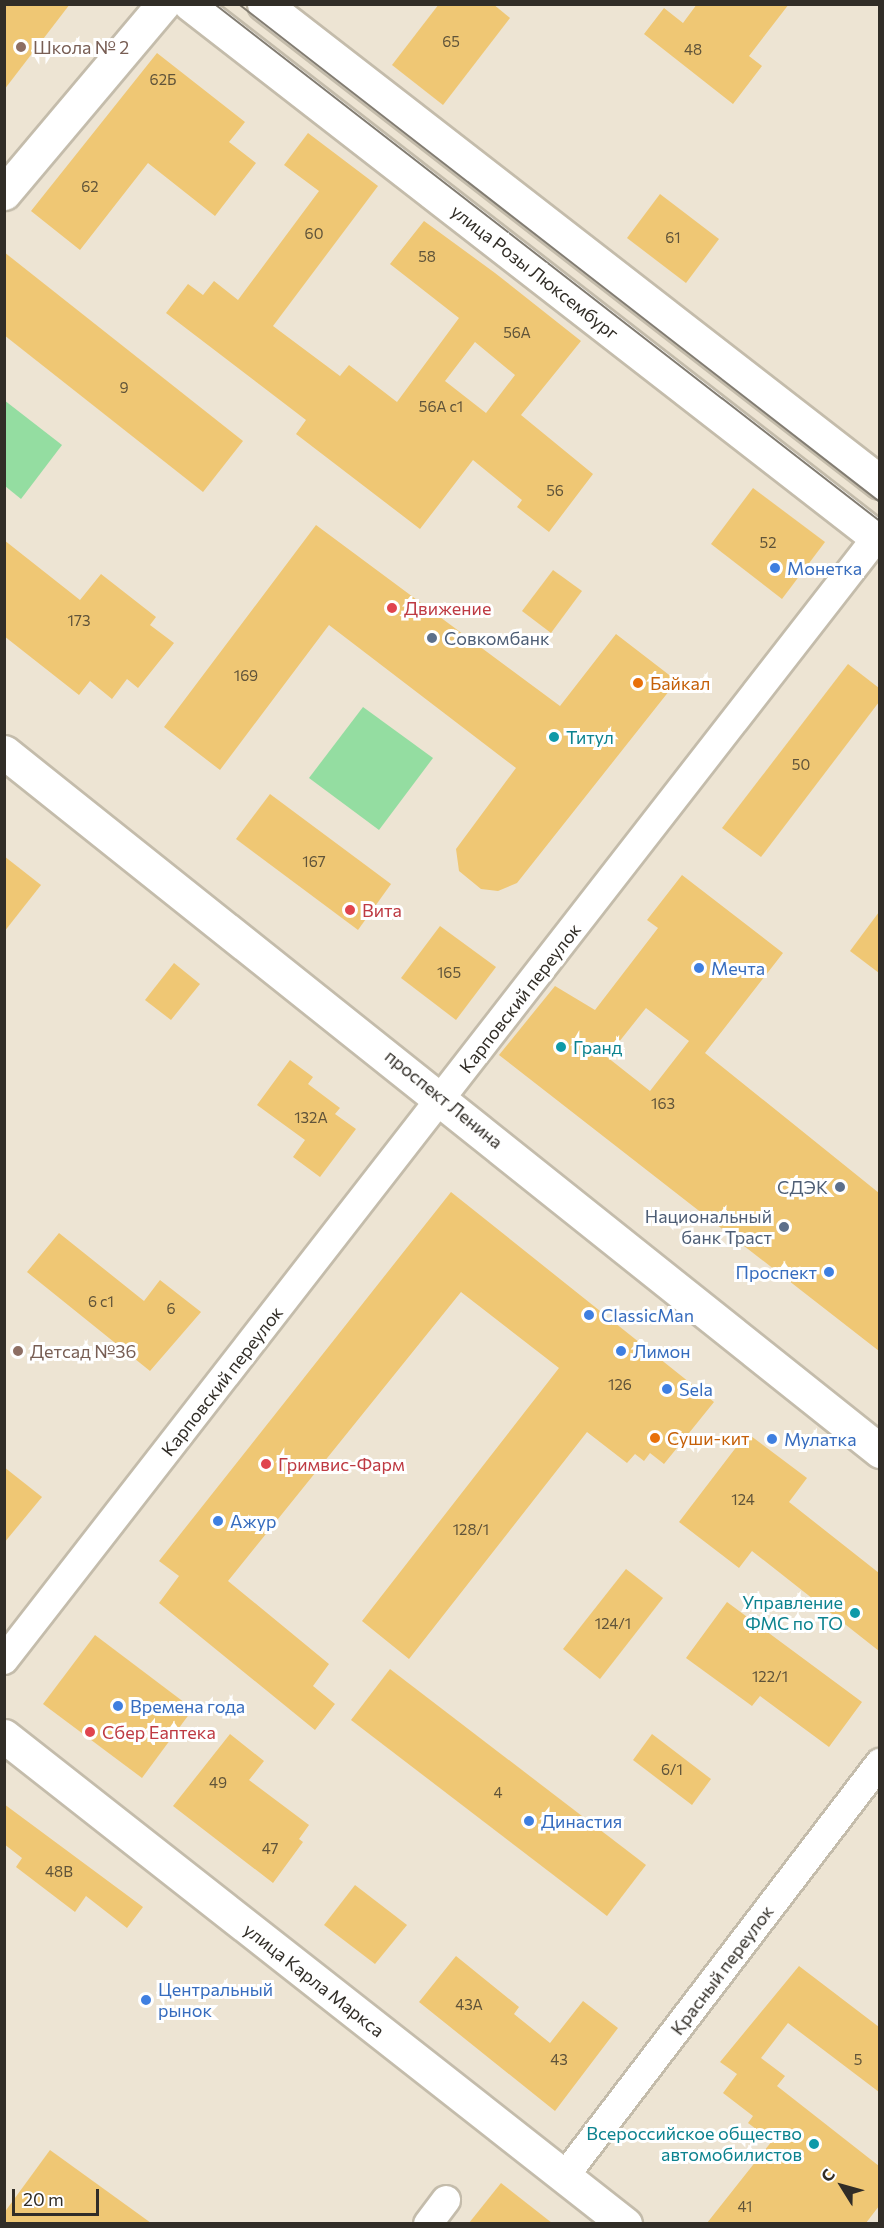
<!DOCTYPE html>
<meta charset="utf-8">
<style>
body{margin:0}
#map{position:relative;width:884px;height:2228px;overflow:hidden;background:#ede4d3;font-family:Commissioner,sans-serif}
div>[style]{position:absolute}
.green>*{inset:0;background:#94dda1}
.building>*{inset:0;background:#efc774}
.roads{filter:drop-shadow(2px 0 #c4bcab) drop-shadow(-2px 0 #c4bcab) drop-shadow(0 2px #c4bcab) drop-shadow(0 -2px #c4bcab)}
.street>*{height:28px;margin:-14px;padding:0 14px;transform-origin:14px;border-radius:14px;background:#fff}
.secondary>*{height:33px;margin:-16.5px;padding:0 16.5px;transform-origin:16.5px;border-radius:16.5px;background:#fff}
.primary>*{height:33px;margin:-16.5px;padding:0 16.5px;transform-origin:16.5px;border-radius:16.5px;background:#fff}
.tram>*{height:1.5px;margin:-0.75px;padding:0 0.75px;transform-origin:0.75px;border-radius:0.75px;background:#837d72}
.dots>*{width:16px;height:16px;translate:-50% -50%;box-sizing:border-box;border:3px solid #fff;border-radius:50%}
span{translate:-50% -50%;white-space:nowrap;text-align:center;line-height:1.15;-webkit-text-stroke:6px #fff;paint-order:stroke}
.number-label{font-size:15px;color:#60543a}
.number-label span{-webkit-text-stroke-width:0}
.education-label{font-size:18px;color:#785e54}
.left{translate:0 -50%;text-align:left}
.street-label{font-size:18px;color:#312d27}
.shop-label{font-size:18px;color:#366cbe}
.right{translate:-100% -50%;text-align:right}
.health-label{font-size:18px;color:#be3a42}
.service-label{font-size:18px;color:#4e5e75}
.food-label{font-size:18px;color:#c56008}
.culture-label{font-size:18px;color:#0d838f}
.frame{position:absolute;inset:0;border:6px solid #312d27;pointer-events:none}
.north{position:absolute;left:812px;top:2156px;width:60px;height:60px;-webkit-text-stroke:4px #fff;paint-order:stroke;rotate:307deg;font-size:16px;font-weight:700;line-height:24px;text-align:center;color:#312d27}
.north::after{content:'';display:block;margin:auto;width:21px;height:27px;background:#312d27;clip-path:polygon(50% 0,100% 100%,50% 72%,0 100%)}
.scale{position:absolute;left:12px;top:2189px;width:87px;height:27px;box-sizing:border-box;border:3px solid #312d27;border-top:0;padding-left:8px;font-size:18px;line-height:21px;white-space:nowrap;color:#312d27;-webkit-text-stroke:4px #fff;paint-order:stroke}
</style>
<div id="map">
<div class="green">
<div style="clip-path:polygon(4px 400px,62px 445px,21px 499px,5px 486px)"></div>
<div style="clip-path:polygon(363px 707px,433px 758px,379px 830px,309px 778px)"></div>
</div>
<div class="building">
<div style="clip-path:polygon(4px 4px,70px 4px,4px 90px)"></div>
<div style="clip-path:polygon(439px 4px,493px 4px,510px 18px,443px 105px,392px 65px)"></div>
<div style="clip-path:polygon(697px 4px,789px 4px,749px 56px,762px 66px,733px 104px,644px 34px,664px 8px,683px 23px)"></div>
<div style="clip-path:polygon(157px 53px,245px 122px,229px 142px,256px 163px,215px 216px,148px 163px,80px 250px,31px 211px)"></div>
<div style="clip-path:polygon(evenodd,308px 133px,378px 186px,273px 326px,340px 376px,349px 365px,397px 402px,459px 318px,390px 264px,424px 221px,495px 273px,581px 341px,521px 415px,593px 474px,549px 532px,517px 507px,522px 500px,473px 460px,420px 529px,296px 434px,306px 420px,166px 313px,188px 284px,203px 295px,214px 281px,238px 300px,319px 191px,284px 165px,308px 133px,475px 342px,515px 375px,486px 413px,445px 381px,475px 342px)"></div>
<div style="clip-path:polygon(660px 194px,719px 239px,686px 283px,627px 238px)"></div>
<div style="clip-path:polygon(4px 252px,243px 441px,203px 492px,4px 335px)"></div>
<div style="clip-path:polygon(753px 488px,825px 542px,782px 599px,711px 544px)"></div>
<div style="clip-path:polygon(316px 525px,560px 706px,616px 634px,677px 681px,517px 883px,498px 891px,481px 889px,459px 871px,456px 849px,516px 768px,329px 625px,220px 770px,164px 727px)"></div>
<div style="clip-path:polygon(4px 540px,80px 600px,101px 574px,156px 617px,150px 625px,174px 643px,138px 688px,127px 679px,112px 699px,90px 681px,79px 695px,4px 636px)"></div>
<div style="clip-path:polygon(553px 570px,582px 591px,551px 633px,522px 611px)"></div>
<div style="clip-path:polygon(848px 664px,879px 688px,879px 702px,761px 857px,722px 828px)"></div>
<div style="clip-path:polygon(270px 794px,391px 884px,358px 930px,236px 839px)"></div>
<div style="clip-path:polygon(4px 856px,41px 885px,4px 932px)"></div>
<div style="clip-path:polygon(evenodd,682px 875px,783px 953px,705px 1053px,879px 1193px,879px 1351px,499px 1055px,555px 986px,595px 1010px,658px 928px,647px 920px,682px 875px,646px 1008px,689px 1041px,650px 1091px,607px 1057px,646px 1008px)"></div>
<div style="clip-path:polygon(879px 912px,879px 973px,850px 951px)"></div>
<div style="clip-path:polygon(440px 926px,496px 967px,456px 1020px,401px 978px)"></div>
<div style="clip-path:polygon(174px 963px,200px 984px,171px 1020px,145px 1000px)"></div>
<div style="clip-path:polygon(290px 1060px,313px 1077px,308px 1084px,340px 1108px,335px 1114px,356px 1129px,320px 1177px,293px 1157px,305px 1140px,257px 1105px)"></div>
<div style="clip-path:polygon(451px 1192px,714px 1402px,664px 1464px,650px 1453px,644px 1461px,635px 1454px,627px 1463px,587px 1432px,409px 1659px,362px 1621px,559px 1368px,461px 1292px,228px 1581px,329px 1664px,313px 1686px,335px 1704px,315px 1730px,159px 1603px,179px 1576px,159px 1561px)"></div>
<div style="clip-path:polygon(59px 1233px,144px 1301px,160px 1280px,201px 1312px,150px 1371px,27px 1272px)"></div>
<div style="clip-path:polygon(747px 1433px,807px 1478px,789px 1502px,879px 1573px,879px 1651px,752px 1551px,739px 1568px,679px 1522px)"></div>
<div style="clip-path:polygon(4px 1467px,42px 1497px,4px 1543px)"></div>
<div style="clip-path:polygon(626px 1569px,663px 1598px,600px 1679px,563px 1649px)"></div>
<div style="clip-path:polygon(727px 1602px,862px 1702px,829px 1747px,760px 1696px,752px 1706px,686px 1658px)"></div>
<div style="clip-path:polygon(95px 1635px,193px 1709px,142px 1778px,43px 1704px)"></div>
<div style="clip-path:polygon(390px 1669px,646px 1865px,607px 1916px,351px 1720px)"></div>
<div style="clip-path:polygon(230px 1734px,264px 1761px,249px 1780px,309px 1825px,299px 1839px,303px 1842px,273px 1883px,173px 1806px)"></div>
<div style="clip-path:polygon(652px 1734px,711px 1779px,692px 1805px,633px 1760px)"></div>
<div style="clip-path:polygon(4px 1804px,143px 1907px,127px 1928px,86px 1896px,75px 1912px,16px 1867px,22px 1858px,4px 1844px)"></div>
<div style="clip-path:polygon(355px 1885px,407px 1925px,375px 1964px,324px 1925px)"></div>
<div style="clip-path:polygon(456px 1956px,519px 2007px,514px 2014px,550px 2043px,583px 2001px,618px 2028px,555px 2111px,419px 2002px)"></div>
<div style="clip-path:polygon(799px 1966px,879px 2027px,879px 2092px,788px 2023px,761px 2058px,785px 2076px,777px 2086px,879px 2166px,879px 2206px,866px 2223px,707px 2223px,772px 2141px,748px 2123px,753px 2116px,723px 2093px,737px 2074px,720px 2062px)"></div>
<div style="clip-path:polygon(50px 2150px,151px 2223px,4px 2223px,4px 2213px)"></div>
<div style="clip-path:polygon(501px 2183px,552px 2223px,469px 2223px)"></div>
</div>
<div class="roads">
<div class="street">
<div style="left:4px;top:1660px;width:1427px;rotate:-52.14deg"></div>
<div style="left:564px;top:2177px;width:521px;rotate:-52.65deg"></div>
<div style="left:428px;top:2224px;width:30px;rotate:-53deg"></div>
</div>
<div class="secondary">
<div style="left:190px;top:4px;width:874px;rotate:37.84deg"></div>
<div style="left:264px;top:4px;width:780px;rotate:37.81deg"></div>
<div style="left:4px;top:193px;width:247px;rotate:-49.9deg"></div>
<div style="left:4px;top:1736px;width:790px;rotate:38.16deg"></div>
</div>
<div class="primary">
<div style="left:4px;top:752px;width:1121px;rotate:38.59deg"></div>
</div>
</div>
<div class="tram">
<div style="left:215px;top:4px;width:842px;rotate:37.86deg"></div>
<div style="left:239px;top:4px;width:812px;rotate:37.84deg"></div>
</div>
<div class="dots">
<div style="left:21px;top:47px;background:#8d6e63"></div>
<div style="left:775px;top:568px;background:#3f7fe0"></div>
<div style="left:392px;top:608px;background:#e0444e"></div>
<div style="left:432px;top:638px;background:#5c6f8a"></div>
<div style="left:638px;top:683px;background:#e8710a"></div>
<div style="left:554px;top:737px;background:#0f9aa8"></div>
<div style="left:350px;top:910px;background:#e0444e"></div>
<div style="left:699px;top:968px;background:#3f7fe0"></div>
<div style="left:561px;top:1047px;background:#0f9aa8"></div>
<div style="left:840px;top:1187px;background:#5c6f8a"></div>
<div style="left:784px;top:1227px;background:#5c6f8a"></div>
<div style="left:829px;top:1272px;background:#3f7fe0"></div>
<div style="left:589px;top:1315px;background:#3f7fe0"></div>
<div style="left:18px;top:1351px;background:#8d6e63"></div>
<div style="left:621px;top:1351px;background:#3f7fe0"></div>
<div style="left:667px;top:1389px;background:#3f7fe0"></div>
<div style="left:655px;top:1438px;background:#e8710a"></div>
<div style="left:772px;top:1439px;background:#3f7fe0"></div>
<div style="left:266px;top:1464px;background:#e0444e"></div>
<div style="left:218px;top:1521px;background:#3f7fe0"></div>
<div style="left:855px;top:1613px;background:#0f9aa8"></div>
<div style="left:118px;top:1706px;background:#3f7fe0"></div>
<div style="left:90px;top:1732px;background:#e0444e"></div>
<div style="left:529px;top:1821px;background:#3f7fe0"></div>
<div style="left:146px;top:2000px;background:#3f7fe0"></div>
<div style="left:814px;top:2144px;background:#0f9aa8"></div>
</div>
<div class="number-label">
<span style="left:451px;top:42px">65</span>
<span style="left:693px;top:50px">48</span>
<span style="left:163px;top:80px">62Б</span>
<span style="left:90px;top:187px">62</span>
<span style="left:314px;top:234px">60</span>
<span style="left:673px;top:238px">61</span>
<span style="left:427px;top:257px">58</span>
<span style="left:517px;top:333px">56А</span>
<span style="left:124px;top:388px">9</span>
<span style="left:441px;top:407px">56А с1</span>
<span style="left:555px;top:491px">56</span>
<span style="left:768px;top:543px">52</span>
<span style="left:79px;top:621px">173</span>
<span style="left:246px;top:676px">169</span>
<span style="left:801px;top:765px">50</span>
<span style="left:314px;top:862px">167</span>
<span style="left:449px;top:973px">165</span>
<span style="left:663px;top:1104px">163</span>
<span style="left:311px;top:1118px">132А</span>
<span style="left:101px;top:1302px">6 с1</span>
<span style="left:171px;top:1309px">6</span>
<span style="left:620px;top:1385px">126</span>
<span style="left:743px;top:1500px">124</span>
<span style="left:471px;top:1530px">128/1</span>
<span style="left:613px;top:1624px">124/1</span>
<span style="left:770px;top:1677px">122/1</span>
<span style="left:672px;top:1770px">6/1</span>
<span style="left:218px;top:1783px">49</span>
<span style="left:498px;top:1793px">4</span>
<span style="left:270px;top:1849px">47</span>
<span style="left:59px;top:1872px">48В</span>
<span style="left:469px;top:2005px">43А</span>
<span style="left:559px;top:2060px">43</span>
<span style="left:858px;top:2060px">5</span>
<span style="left:745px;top:2207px">41</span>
</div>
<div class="education-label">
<span class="left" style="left:33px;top:47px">Школа № 2</span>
<span class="left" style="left:30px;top:1351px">Детсад №36</span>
</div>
<div class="street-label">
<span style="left:535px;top:272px;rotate:38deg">улица Розы Люксембург</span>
<span style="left:520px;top:998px;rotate:-52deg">Карповский переулок</span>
<span style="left:444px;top:1099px;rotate:39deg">проспект Ленина</span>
<span style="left:222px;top:1381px;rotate:-52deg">Карповский переулок</span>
<span style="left:722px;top:1970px;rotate:-53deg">Красный переулок</span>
<span style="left:314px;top:1980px;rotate:38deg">улица Карла Маркса</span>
</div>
<div class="shop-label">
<span class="left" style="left:787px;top:568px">Монетка</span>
<span class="left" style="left:711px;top:968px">Мечта</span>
<span class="right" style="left:817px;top:1272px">Проспект</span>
<span class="left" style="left:601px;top:1315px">ClassicMan</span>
<span class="left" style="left:633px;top:1351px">Лимон</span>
<span class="left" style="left:679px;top:1389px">Sela</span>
<span class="left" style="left:784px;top:1439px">Мулатка</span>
<span class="left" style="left:230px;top:1521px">Ажур</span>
<span class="left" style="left:130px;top:1706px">Времена года</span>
<span class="left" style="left:541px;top:1821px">Династия</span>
<span class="left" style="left:158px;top:2000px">Центральный<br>рынок</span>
</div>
<div class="health-label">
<span class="left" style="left:404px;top:608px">Движение</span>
<span class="left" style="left:362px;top:910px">Вита</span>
<span class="left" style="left:278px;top:1464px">Гримвис-Фарм</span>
<span class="left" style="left:102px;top:1732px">Сбер Еаптека</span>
</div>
<div class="service-label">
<span class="left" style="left:444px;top:638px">Совкомбанк</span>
<span class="right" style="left:828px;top:1187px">СДЭК</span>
<span class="right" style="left:772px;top:1227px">Национальный<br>банк Траст</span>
</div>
<div class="food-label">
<span class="left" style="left:650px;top:683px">Байкал</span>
<span class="left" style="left:667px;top:1438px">Суши-кит</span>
</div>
<div class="culture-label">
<span class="left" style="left:566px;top:737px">Титул</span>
<span class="left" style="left:573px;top:1047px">Гранд</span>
<span class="right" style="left:843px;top:1613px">Управление<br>ФМС по ТО</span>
<span class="right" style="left:802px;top:2144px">Всероссийское общество<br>автомобилистов</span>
</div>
<div class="frame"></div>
<div class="north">С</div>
<div class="scale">20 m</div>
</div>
